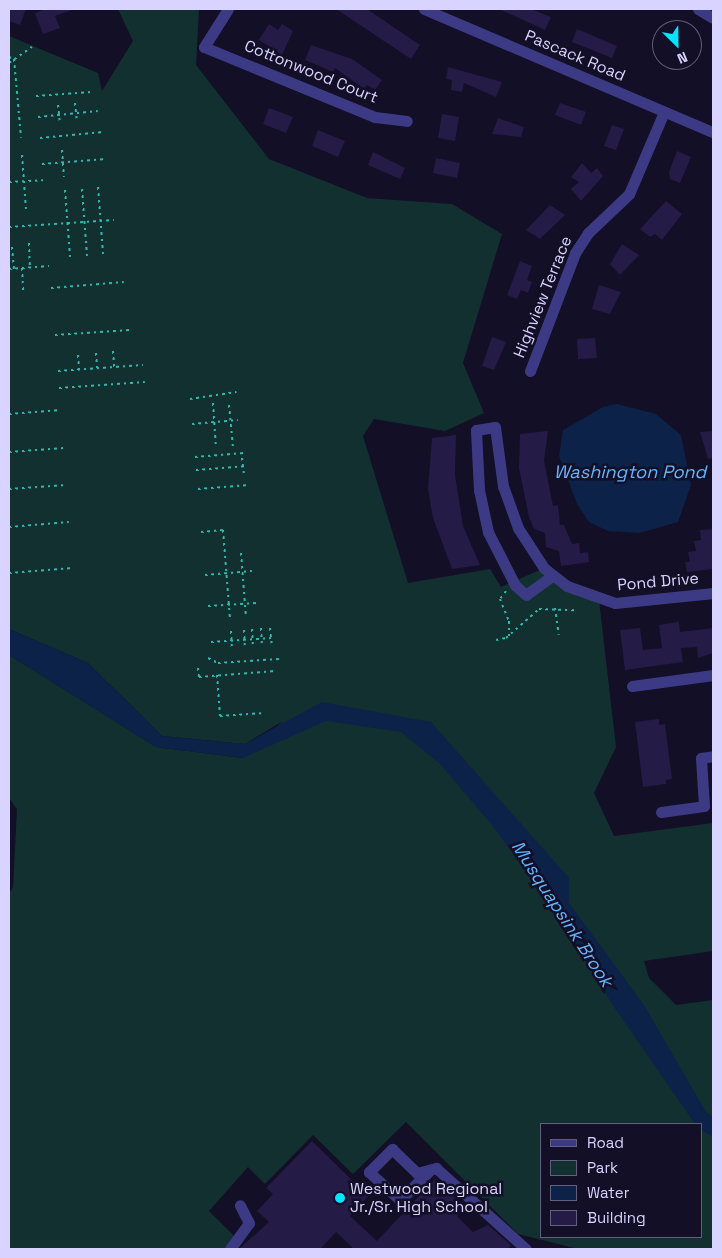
<!DOCTYPE html>
<style>
body{margin:0}
#map{position:relative;width:722px;height:1258px;overflow:hidden;background:#130f26;font-family:"Space Grotesk",sans-serif}
div>[style]{position:absolute}
.green>*{inset:0;background:#12302f}
.water>*{inset:0;background:#0c2248}
.building>*{inset:0;background:#241b47}
.path>*{height:2px;margin-top:-1px;transform-origin:0;background:repeating-linear-gradient(90deg,#2fb8b0 0 2.5px,transparent 0 6.5px)}
.minor>*{height:11px;margin:-5.5px;padding:0 5.5px;transform-origin:5.5px;border-radius:5.5px;background:#3d3a85}
.dots>*{width:14px;height:14px;translate:-50% -50%;box-sizing:border-box;border:2px solid #130f26;border-radius:50%}
span{translate:-50% -50%;white-space:nowrap;text-align:center;line-height:1.15;-webkit-text-stroke:5px #130f26;paint-order:stroke}
.street-label{font-size:16px;color:#d9d4ff}
.poi-label{font-size:16px;color:#d9d4ff}
.left{translate:0 -50%;text-align:left}
.water-label{font-size:18px;color:#62b6ff;font-style:italic}
.frame{position:absolute;inset:0;border:10px solid #d9d4ff;pointer-events:none}
.legend{position:absolute;left:540px;top:1123px;width:162px;height:115px;box-sizing:border-box;background:#130f26;border:1px solid #625e7d;margin:0;padding:6px 9px;list-style:none;font-size:15px;color:#d9d4ff}
.legend li{display:flex;align-items:center;gap:10px;height:25px}
.legend b{width:25px;border:1px solid #625e7d}
.north{position:absolute;left:652px;top:20px;width:50px;height:50px;box-sizing:border-box;background:#130f26;border:1px solid #625e7d;border-radius:50%;rotate:157deg;font-size:14px;font-weight:700;line-height:20px;text-align:center;color:#d9d4ff}
.north::after{content:'';display:block;margin:auto;width:18px;height:22px;background:#00e5ff;clip-path:polygon(50% 0,100% 100%,50% 72%,0 100%)}
</style>
<div id="map">
<div class="green">
<div style="clip-path:polygon(evenodd,118px 9px,199px 9px,196px 65px,269px 159px,367px 198px,452px 204px,502px 234px,463px 363px,484px 413px,445px 431px,374px 419px,363px 436px,408px 583px,490px 569px,501px 587px,544px 568px,599px 600px,616px 747px,594px 793px,614px 836px,713px 823px,713px 951px,644px 961px,649px 978px,676px 1005px,713px 1000px,713px 1249px,578px 1249px,518px 1234px,406px 1122px,353px 1174px,313px 1135px,265px 1184px,248px 1167px,209px 1211px,235px 1237px,224px 1249px,9px 1249px,9px 894px,13px 887px,17px 809px,9px 798px,9px 655px,156px 747px,243px 758px,283px 721px,245px 744px,162px 736px,88px 663px,9px 629px,9px 36px,98px 73px,102px 91px,133px 41px,118px 9px,541px 1124px,701px 1124px,701px 1237px,541px 1237px,541px 1124px)"></div>
</div>
<div class="water">
<div style="clip-path:polygon(617px 404px,656px 414px,681px 435px,691px 485px,678px 522px,640px 533px,608px 531px,589px 522px,577px 504px,559px 456px,563px 430px,603px 407px)"></div>
<div style="clip-path:polygon(9px 629px,88px 663px,162px 736px,245px 744px,322px 702px,431px 722px,569px 878px,569px 903px,644px 1005px,706px 1112px,713px 1117px,713px 1137px,701px 1130px,701px 1124px,695px 1124px,612px 1004px,552px 907px,492px 825px,439px 763px,401px 732px,326px 721px,243px 758px,156px 747px,9px 655px)"></div>
</div>
<div class="building">
<div style="clip-path:polygon(9px 9px,26px 9px,20px 25px,9px 21px)"></div>
<div style="clip-path:polygon(46px 9px,72px 9px,72px 10px,55px 16px,60px 28px,43px 34px,35px 13px)"></div>
<div style="clip-path:polygon(336px 9px,367px 9px,420px 45px,411px 59px)"></div>
<div style="clip-path:polygon(499px 9px,531px 9px,551px 17px,545px 30px)"></div>
<div style="clip-path:polygon(269px 24px,278px 30px,282px 24px,293px 31px,282px 55px,259px 40px)"></div>
<div style="clip-path:polygon(577px 29px,617px 46px,612px 58px,572px 42px)"></div>
<div style="clip-path:polygon(311px 45px,352px 59px,382px 80px,375px 90px,367px 85px,364px 89px,335px 68px,333px 72px,305px 60px)"></div>
<div style="clip-path:polygon(448px 67px,502px 82px,496px 97px,464px 83px,462px 92px,451px 90px,452px 80px,446px 79px)"></div>
<div style="clip-path:polygon(560px 103px,586px 112px,581px 125px,555px 115px)"></div>
<div style="clip-path:polygon(269px 108px,293px 117px,286px 133px,263px 124px)"></div>
<div style="clip-path:polygon(442px 114px,459px 117px,455px 141px,438px 138px)"></div>
<div style="clip-path:polygon(498px 118px,524px 127px,521px 137px,492px 134px)"></div>
<div style="clip-path:polygon(612px 125px,624px 129px,616px 150px,604px 146px)"></div>
<div style="clip-path:polygon(318px 130px,345px 141px,338px 157px,312px 146px)"></div>
<div style="clip-path:polygon(677px 151px,691px 157px,680px 183px,670px 179px,669px 172px)"></div>
<div style="clip-path:polygon(373px 152px,405px 168px,400px 179px,368px 165px)"></div>
<div style="clip-path:polygon(436px 158px,460px 163px,457px 178px,433px 173px)"></div>
<div style="clip-path:polygon(582px 163px,591px 173px,597px 168px,603px 176px,581px 201px,571px 189px,579px 182px,571px 177px)"></div>
<div style="clip-path:polygon(666px 201px,682px 214px,662px 240px,655px 234px,650px 237px,640px 229px)"></div>
<div style="clip-path:polygon(550px 205px,565px 215px,540px 239px,526px 230px)"></div>
<div style="clip-path:polygon(622px 244px,639px 255px,620px 275px,610px 264px)"></div>
<div style="clip-path:polygon(520px 261px,532px 266px,527px 280px,532px 282px,528px 293px,521px 290px,517px 299px,507px 295px)"></div>
<div style="clip-path:polygon(599px 285px,621px 292px,610px 314px,592px 309px)"></div>
<div style="clip-path:polygon(492px 337px,506px 342px,494px 370px,482px 366px)"></div>
<div style="clip-path:polygon(595px 338px,597px 358px,578px 359px,577px 339px)"></div>
<div style="clip-path:polygon(548px 431px,544px 461px,553px 506px,558px 505px,560px 525px,564px 525px,572px 544px,579px 543px,580px 553px,588px 552px,589px 562px,561px 566px,559px 551px,546px 547px,545px 533px,534px 529px,529px 517px,519px 468px,520px 434px)"></div>
<div style="clip-path:polygon(713px 431px,713px 458px,708px 459px,700px 432px)"></div>
<div style="clip-path:polygon(456px 435px,455px 475px,463px 526px,480px 565px,452px 569px,433px 518px,428px 489px,432px 438px)"></div>
<div style="clip-path:polygon(713px 529px,713px 569px,687px 572px,685px 562px,690px 562px,688px 552px,696px 551px,694px 541px,701px 540px,700px 530px)"></div>
<div style="clip-path:polygon(679px 622px,680px 632px,713px 628px,713px 653px,698px 658px,697px 647px,681px 648px,683px 662px,625px 670px,620px 630px,640px 628px,643px 650px,662px 648px,659px 625px)"></div>
<div style="clip-path:polygon(659px 719px,659px 725px,665px 724px,672px 779px,666px 780px,666px 784px,643px 787px,635px 722px)"></div>
<div style="clip-path:polygon(312px 1141px,368px 1196px,350px 1216px,377px 1241px,435px 1179px,465px 1207px,457px 1216px,473px 1232px,488px 1225px,511px 1245px,508px 1249px,354px 1249px,336px 1232px,320px 1249px,239px 1249px,269px 1222px,257px 1211px,273px 1194px,266px 1188px)"></div>
</div>
<div class="path">
<div style="left:9px;top:57px;width:5px;rotate:22deg"></div>
<div style="left:14px;top:59px;width:79px;rotate:84.9deg"></div>
<div style="left:9px;top:63px;width:28px;rotate:-35deg"></div>
<div style="left:36px;top:96px;width:55px;rotate:-4.2deg"></div>
<div style="left:75px;top:103px;width:19px;rotate:84deg"></div>
<div style="left:58px;top:105px;width:18px;rotate:84deg"></div>
<div style="left:38px;top:117px;width:60px;rotate:-5.7deg"></div>
<div style="left:40px;top:138px;width:63px;rotate:-5.4deg"></div>
<div style="left:62px;top:150px;width:27px;rotate:86deg"></div>
<div style="left:22px;top:155px;width:54px;rotate:85.8deg"></div>
<div style="left:42px;top:164px;width:64px;rotate:-4.5deg"></div>
<div style="left:9px;top:182px;width:34px;rotate:-3deg"></div>
<div style="left:98px;top:187px;width:67px;rotate:85.7deg"></div>
<div style="left:82px;top:189px;width:67px;rotate:85.7deg"></div>
<div style="left:65px;top:190px;width:67px;rotate:85.7deg"></div>
<div style="left:9px;top:227px;width:105px;rotate:-3.8deg"></div>
<div style="left:29px;top:243px;width:24px;rotate:88deg"></div>
<div style="left:12px;top:247px;width:22px;rotate:85deg"></div>
<div style="left:22px;top:268px;width:22px;rotate:87deg"></div>
<div style="left:9px;top:269px;width:40px;rotate:-4.3deg"></div>
<div style="left:51px;top:288px;width:73px;rotate:-4.7deg"></div>
<div style="left:55px;top:335px;width:75px;rotate:-3.8deg"></div>
<div style="left:113px;top:351px;width:16px;rotate:86deg"></div>
<div style="left:96px;top:353px;width:15px;rotate:86deg"></div>
<div style="left:78px;top:355px;width:15px;rotate:86deg"></div>
<div style="left:58px;top:371px;width:85px;rotate:-4deg"></div>
<div style="left:59px;top:388px;width:86px;rotate:-4deg"></div>
<div style="left:190px;top:399px;width:47px;rotate:-8.7deg"></div>
<div style="left:213px;top:403px;width:45px;rotate:86.2deg"></div>
<div style="left:229px;top:405px;width:42px;rotate:84.6deg"></div>
<div style="left:9px;top:414px;width:52px;rotate:-4.4deg"></div>
<div style="left:192px;top:424px;width:46px;rotate:-5deg"></div>
<div style="left:9px;top:452px;width:55px;rotate:-4.2deg"></div>
<div style="left:195px;top:457px;width:49px;rotate:-4.7deg"></div>
<div style="left:242px;top:458px;width:16px;rotate:83deg"></div>
<div style="left:196px;top:470px;width:52px;rotate:-4.4deg"></div>
<div style="left:9px;top:489px;width:57px;rotate:-4deg"></div>
<div style="left:198px;top:489px;width:51px;rotate:-4.5deg"></div>
<div style="left:9px;top:527px;width:60px;rotate:-4.8deg"></div>
<div style="left:201px;top:532px;width:22px;rotate:-5deg"></div>
<div style="left:223px;top:530px;width:89px;rotate:85.5deg"></div>
<div style="left:241px;top:553px;width:65px;rotate:85.6deg"></div>
<div style="left:9px;top:573px;width:64px;rotate:-4.5deg"></div>
<div style="left:205px;top:575px;width:47px;rotate:-4.9deg"></div>
<div style="left:506px;top:591px;width:10px;rotate:127deg"></div>
<div style="left:500px;top:599px;width:24px;rotate:68deg"></div>
<div style="left:509px;top:621px;width:15px;rotate:90deg"></div>
<div style="left:208px;top:606px;width:49px;rotate:-3.5deg"></div>
<div style="left:555px;top:608px;width:27px;rotate:82deg"></div>
<div style="left:261px;top:628px;width:19px;rotate:87deg"></div>
<div style="left:270px;top:628px;width:18px;rotate:84deg"></div>
<div style="left:252px;top:629px;width:18px;rotate:87deg"></div>
<div style="left:244px;top:630px;width:18px;rotate:87deg"></div>
<div style="left:231px;top:631px;width:18px;rotate:87deg"></div>
<div style="left:496px;top:640px;width:10px;rotate:-11deg"></div>
<div style="left:506px;top:638px;width:44px;rotate:-41.3deg"></div>
<div style="left:539px;top:609px;width:35px;rotate:2deg"></div>
<div style="left:211px;top:642px;width:60px;rotate:-3.8deg"></div>
<div style="left:208px;top:658px;width:11px;rotate:27deg"></div>
<div style="left:218px;top:663px;width:61px;rotate:-3.8deg"></div>
<div style="left:198px;top:668px;width:9px;rotate:84deg"></div>
<div style="left:199px;top:677px;width:76px;rotate:-4.5deg"></div>
<div style="left:217px;top:675px;width:41px;rotate:85.8deg"></div>
<div style="left:220px;top:716px;width:45px;rotate:-3.8deg"></div>
</div>
<div class="minor">
<div style="left:228px;top:9px;width:45px;rotate:122.3deg"></div>
<div style="left:204px;top:47px;width:185px;rotate:22.3deg"></div>
<div style="left:375px;top:117px;width:32px;rotate:7deg"></div>
<div style="left:424px;top:9px;width:314px;rotate:23.1deg"></div>
<div style="left:698px;top:9px;width:17px;rotate:31deg"></div>
<div style="left:530px;top:371px;width:126px;rotate:-69.1deg"></div>
<div style="left:575px;top:253px;width:24px;rotate:-57deg"></div>
<div style="left:588px;top:233px;width:57px;rotate:-43.6deg"></div>
<div style="left:629px;top:194px;width:89px;rotate:-66.9deg"></div>
<div style="left:552px;top:576px;width:32px;rotate:144deg"></div>
<div style="left:526px;top:595px;width:15px;rotate:-138deg"></div>
<div style="left:515px;top:585px;width:59px;rotate:-117deg"></div>
<div style="left:488px;top:532px;width:43px;rotate:-102.1deg"></div>
<div style="left:479px;top:490px;width:60px;rotate:-92.9deg"></div>
<div style="left:476px;top:430px;width:19px;rotate:-9deg"></div>
<div style="left:495px;top:427px;width:60px;rotate:82.3deg"></div>
<div style="left:503px;top:486px;width:45px;rotate:70.3deg"></div>
<div style="left:518px;top:528px;width:48px;rotate:57deg"></div>
<div style="left:544px;top:568px;width:29px;rotate:38deg"></div>
<div style="left:567px;top:586px;width:51px;rotate:19.5deg"></div>
<div style="left:615px;top:603px;width:99px;rotate:-5.8deg"></div>
<div style="left:632px;top:686px;width:82px;rotate:-7.7deg"></div>
<div style="left:661px;top:812px;width:43px;rotate:-7.9deg"></div>
<div style="left:704px;top:806px;width:48px;rotate:-93.6deg"></div>
<div style="left:701px;top:758px;width:12px;rotate:-9deg"></div>
<div style="left:429px;top:1171px;width:41px;rotate:135deg"></div>
<div style="left:400px;top:1200px;width:42px;rotate:-137.9deg"></div>
<div style="left:369px;top:1172px;width:33px;rotate:-45deg"></div>
<div style="left:392px;top:1149px;width:35px;rotate:44deg"></div>
<div style="left:417px;top:1173px;width:20px;rotate:-15deg"></div>
<div style="left:436px;top:1168px;width:121px;rotate:42deg"></div>
<div style="left:230px;top:1249px;width:32px;rotate:-54deg"></div>
<div style="left:249px;top:1223px;width:20px;rotate:-117deg"></div>
</div>
<div class="dots">
<div style="left:340px;top:1198px;background:#00e5ff"></div>
</div>
<div class="street-label">
<span style="left:575px;top:56px;rotate:23deg">Pascack Road</span>
<span style="left:311px;top:72px;rotate:22deg">Cottonwood Court</span>
<span style="left:543px;top:297px;rotate:-68deg">Highview Terrace</span>
<span style="left:658px;top:582px;rotate:-5deg">Pond Drive</span>
</div>
<div class="poi-label">
<span class="left" style="left:350px;top:1198px">Westwood Regional<br>Jr./Sr. High School</span>
</div>
<div class="water-label">
<span style="left:630px;top:472px">Washington Pond</span>
<span style="left:562px;top:914px;rotate:57deg">Musquapsink Brook</span>
</div>
<div class="frame"></div>
<ul class="legend">
<li><b style="height:6px;background:#3d3a85"></b>Road</li>
<li><b style="height:14px;background:#12302f"></b>Park</li>
<li><b style="height:14px;background:#0c2248"></b>Water</li>
<li><b style="height:14px;background:#241b47"></b>Building</li>
</ul>
<div class="north">N</div>
</div>
